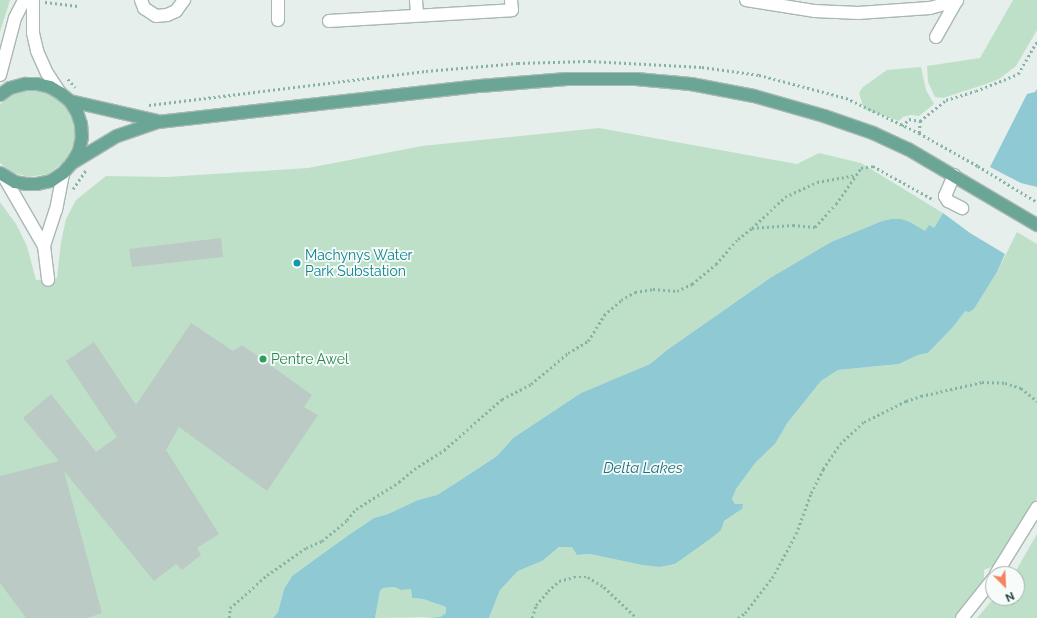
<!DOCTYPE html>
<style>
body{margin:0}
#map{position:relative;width:1037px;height:618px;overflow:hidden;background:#e6efeb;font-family:Raleway,sans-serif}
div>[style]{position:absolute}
.green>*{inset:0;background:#bfe0c8}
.water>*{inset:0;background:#8ec9d4}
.building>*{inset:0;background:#bbcac4}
.path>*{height:2.5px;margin-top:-1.25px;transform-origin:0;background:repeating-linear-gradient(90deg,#86b3a5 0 2px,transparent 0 5px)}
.roads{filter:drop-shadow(1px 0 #a8b8b2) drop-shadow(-1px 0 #a8b8b2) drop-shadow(0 1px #a8b8b2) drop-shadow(0 -1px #a8b8b2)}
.minor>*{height:12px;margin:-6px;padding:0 6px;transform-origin:6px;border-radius:6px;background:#fff}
.major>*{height:12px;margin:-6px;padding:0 6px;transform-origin:6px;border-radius:6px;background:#6aa596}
.dots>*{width:11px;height:11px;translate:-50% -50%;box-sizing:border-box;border:2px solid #f7fbf9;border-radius:50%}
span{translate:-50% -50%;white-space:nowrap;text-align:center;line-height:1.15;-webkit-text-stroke:3.5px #f7fbf9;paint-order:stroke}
.culture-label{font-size:14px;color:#0d838f}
.left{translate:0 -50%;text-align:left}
.leisure-label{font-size:14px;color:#27864d}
.water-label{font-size:15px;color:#1c6f80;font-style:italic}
.north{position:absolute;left:985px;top:566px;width:40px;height:40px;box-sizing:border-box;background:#f7fbf9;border:1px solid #a3b1ad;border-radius:50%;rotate:156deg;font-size:11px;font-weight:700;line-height:16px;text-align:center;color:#24423a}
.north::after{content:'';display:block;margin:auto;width:14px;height:18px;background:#f4845f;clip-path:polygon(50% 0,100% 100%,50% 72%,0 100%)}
</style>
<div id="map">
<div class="green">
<div style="clip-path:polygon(0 0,10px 0,0 32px)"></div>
<div style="clip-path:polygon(1013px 0,1037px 0,1037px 30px,1016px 66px,999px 79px,986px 84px,943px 98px,935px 97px,928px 82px,927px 66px,980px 58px)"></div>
<div style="clip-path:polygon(921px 67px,926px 90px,934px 104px,919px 116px,911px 115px,903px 117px,899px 121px,864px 109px,859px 93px,863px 87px,887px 70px)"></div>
<div style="clip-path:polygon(30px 90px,49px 93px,65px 105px,74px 124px,75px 134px,74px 144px,64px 162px,48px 174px,29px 177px,11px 172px,0 163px,0 104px,11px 95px)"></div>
<div style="clip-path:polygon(599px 128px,797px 164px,819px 153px,861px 163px,943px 213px,934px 228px,925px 232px,910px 222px,891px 219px,882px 221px,831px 242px,770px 278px,667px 350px,650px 364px,581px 393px,513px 438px,497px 456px,459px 481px,437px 495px,418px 500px,388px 514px,374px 518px,350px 534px,292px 576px,284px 589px,278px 612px,273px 618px,0 618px,0 202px,16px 224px,27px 246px,36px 280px,57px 278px,61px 242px,66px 219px,76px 200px,106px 176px,166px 177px,308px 168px,422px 146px)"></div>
<div style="clip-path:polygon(1017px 232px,1037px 244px,1037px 498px,998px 564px,984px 570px,984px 583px,956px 618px,489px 618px,500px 590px,518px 571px,542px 561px,559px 547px,572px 547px,578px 555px,590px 554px,660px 567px,675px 564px,692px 551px,720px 530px,724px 521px,742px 509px,735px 504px,732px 498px,736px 489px,756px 462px,775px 444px,788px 422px,821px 381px,838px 370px,899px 364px,918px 355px,928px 353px,953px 327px,965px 310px,974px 309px,997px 272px)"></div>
<div style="clip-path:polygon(1037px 534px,1037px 618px,977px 618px,994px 598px,1017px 598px,1017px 574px,1014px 574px)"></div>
<div style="clip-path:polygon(394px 587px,401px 590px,411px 588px,412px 598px,423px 599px,446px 607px,446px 613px,440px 617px,375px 618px,380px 591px,383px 588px)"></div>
</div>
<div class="water">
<div style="clip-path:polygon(1037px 89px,1037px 187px,1021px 183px,990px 167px,1027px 94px,1035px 92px)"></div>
<div style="clip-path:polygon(943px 213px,970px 233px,1005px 254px,997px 272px,974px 309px,969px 312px,965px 311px,953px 327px,928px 353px,918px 355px,899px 364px,838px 370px,821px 381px,788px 422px,775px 444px,756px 462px,736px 489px,732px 499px,735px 504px,743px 504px,742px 509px,724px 521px,721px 530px,714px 536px,675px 564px,660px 567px,643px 565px,590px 554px,577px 555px,572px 547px,559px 547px,542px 561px,518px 571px,500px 590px,489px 618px,424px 618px,440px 617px,446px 613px,446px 607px,423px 599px,412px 598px,411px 589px,401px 590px,394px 587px,383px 588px,380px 591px,375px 618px,273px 618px,278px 612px,284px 589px,292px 576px,350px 534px,374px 518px,388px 514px,418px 500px,437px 495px,459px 481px,497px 456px,513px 438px,581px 393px,650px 364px,667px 350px,770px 278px,831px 242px,882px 221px,891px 219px,901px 219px,910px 222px,925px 231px,929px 225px,934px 228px)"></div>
</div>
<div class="building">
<div style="clip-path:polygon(221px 238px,223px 257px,132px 267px,129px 249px)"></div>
<div style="clip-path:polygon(191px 323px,233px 351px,242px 345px,312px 395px,304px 407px,318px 415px,267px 491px,179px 427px,166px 450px,219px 534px,197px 548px,201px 555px,182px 570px,176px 564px,154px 581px,64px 471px,102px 613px,87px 618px,26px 618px,0 583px,0 476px,59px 461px,23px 418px,51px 394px,96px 452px,117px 437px,66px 361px,94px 342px,136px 405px)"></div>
</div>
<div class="path">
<div style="left:45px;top:2px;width:33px;rotate:7deg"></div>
<div style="left:68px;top:79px;width:11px;rotate:49deg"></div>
<div style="left:149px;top:105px;width:279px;rotate:-7deg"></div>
<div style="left:426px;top:71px;width:92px;rotate:-5deg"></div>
<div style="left:518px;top:63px;width:71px;rotate:-1.6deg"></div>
<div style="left:589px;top:61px;width:113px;rotate:3deg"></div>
<div style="left:702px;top:67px;width:58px;rotate:8deg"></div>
<div style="left:759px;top:75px;width:90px;rotate:14.8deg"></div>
<div style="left:846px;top:98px;width:81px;rotate:25.6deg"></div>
<div style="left:919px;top:133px;width:68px;rotate:29.2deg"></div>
<div style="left:978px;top:166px;width:69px;rotate:31.4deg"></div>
<div style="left:902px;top:126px;width:10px;rotate:-45deg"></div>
<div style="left:909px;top:119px;width:11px;rotate:10deg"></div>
<div style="left:919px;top:133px;width:12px;rotate:-85deg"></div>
<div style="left:920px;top:121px;width:33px;rotate:-39deg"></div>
<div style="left:946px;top:100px;width:31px;rotate:-17deg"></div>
<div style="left:976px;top:91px;width:45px;rotate:-22deg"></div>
<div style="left:1018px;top:74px;width:38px;rotate:-60deg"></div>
<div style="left:73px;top:189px;width:23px;rotate:-56deg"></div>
<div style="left:752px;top:228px;width:45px;rotate:-43.2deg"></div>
<div style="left:785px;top:197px;width:35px;rotate:-25deg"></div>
<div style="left:817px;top:182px;width:40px;rotate:-10deg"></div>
<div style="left:229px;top:618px;width:10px;rotate:-84deg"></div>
<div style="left:230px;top:608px;width:50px;rotate:-41.7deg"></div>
<div style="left:267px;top:575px;width:47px;rotate:-34.7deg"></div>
<div style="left:306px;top:548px;width:17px;rotate:-24deg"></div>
<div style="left:322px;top:541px;width:33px;rotate:-40deg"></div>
<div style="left:347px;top:520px;width:14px;rotate:-51deg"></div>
<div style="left:356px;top:509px;width:51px;rotate:-32.1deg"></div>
<div style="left:399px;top:482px;width:20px;rotate:-41deg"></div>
<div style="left:414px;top:469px;width:36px;rotate:-32deg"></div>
<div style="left:444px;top:450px;width:77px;rotate:-41.3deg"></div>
<div style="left:502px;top:399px;width:33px;rotate:-27deg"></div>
<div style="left:531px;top:384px;width:48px;rotate:-40deg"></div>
<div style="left:568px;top:353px;width:23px;rotate:-31deg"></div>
<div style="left:588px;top:341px;width:31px;rotate:-58deg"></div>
<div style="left:604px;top:315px;width:23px;rotate:-41deg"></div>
<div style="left:621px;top:300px;width:16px;rotate:-30deg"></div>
<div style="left:635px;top:292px;width:18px;rotate:-9deg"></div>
<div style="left:653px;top:289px;width:24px;rotate:5deg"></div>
<div style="left:677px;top:291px;width:17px;rotate:-25deg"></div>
<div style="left:692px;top:284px;width:31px;rotate:-40deg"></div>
<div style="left:716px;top:264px;width:33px;rotate:-49deg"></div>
<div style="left:738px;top:239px;width:18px;rotate:-38deg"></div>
<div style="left:752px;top:228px;width:41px;rotate:-4.2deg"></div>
<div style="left:793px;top:225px;width:22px;rotate:5deg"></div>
<div style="left:815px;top:227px;width:31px;rotate:-48deg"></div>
<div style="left:836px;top:204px;width:44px;rotate:-55.2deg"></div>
<div style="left:861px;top:168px;width:12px;rotate:-9deg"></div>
<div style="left:873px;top:166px;width:70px;rotate:29.1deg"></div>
<div style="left:532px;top:618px;width:14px;rotate:-73deg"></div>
<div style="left:536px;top:605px;width:18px;rotate:-49deg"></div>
<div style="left:548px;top:591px;width:15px;rotate:-42deg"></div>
<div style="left:559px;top:581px;width:16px;rotate:-15deg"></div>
<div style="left:574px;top:577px;width:14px"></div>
<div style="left:588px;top:577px;width:19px;rotate:32deg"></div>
<div style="left:604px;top:587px;width:45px;rotate:43.2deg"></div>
<div style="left:738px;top:618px;width:9px;rotate:-36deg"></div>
<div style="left:745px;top:613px;width:44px;rotate:-52.4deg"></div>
<div style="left:772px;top:578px;width:50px;rotate:-61.4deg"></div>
<div style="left:796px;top:534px;width:44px;rotate:-69.9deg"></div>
<div style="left:811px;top:493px;width:27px;rotate:-63deg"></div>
<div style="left:823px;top:469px;width:30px;rotate:-56deg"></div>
<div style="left:840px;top:444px;width:33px;rotate:-43deg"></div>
<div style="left:864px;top:422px;width:47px;rotate:-26.6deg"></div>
<div style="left:906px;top:401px;width:16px;rotate:-18deg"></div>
<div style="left:921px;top:396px;width:63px;rotate:-12.9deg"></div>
<div style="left:982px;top:382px;width:23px;rotate:2deg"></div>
<div style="left:1005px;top:383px;width:17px;rotate:17deg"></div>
<div style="left:1021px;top:388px;width:21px;rotate:39deg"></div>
</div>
<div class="roads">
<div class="minor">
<div style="left:33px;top:0;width:33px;rotate:90deg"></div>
<div style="left:33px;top:33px;width:18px;rotate:77deg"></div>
<div style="left:37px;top:51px;width:24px;rotate:66deg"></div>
<div style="left:47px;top:73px;width:24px;rotate:57deg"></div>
<div style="left:141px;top:0;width:9px;rotate:69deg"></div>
<div style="left:144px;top:8px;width:14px;rotate:34deg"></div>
<div style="left:156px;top:16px;width:11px;rotate:-5deg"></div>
<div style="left:167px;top:15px;width:10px;rotate:-24deg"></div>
<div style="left:176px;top:11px;width:14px;rotate:-54deg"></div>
<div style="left:278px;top:0;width:20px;rotate:90deg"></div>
<div style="left:416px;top:0;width:14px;rotate:86deg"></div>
<div style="left:746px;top:0;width:70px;rotate:9.1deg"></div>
<div style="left:815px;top:11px;width:43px;rotate:2.7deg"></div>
<div style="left:858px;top:13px;width:72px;rotate:-4deg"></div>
<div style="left:930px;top:8px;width:28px;rotate:-15deg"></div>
<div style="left:329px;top:21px;width:183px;rotate:-3.4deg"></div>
<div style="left:512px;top:10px;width:10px;rotate:-96deg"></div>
<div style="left:936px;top:37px;width:43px;rotate:-60.4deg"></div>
<div style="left:0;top:75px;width:59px;rotate:-75.3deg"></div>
<div style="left:15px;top:18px;width:20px;rotate:-63deg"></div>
<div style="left:954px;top:175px;width:23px;rotate:113deg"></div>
<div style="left:945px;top:196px;width:6px;rotate:59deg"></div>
<div style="left:948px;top:201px;width:16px;rotate:27deg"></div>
<div style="left:4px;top:177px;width:80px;rotate:59.9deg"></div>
<div style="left:44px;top:246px;width:34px;rotate:83deg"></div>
<div style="left:44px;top:246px;width:38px;rotate:-72deg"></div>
<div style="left:56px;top:210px;width:38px;rotate:-79deg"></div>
<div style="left:996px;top:574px;width:78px;rotate:-58.2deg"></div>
<div style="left:962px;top:618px;width:50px;rotate:-51.5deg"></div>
</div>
<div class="major">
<div style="left:0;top:95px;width:12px;rotate:-35deg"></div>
<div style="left:10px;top:88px;width:16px;rotate:-15deg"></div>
<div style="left:25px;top:84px;width:12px"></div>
<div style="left:37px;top:84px;width:13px;rotate:13deg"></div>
<div style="left:50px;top:87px;width:12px;rotate:31deg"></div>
<div style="left:60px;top:93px;width:13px;rotate:39deg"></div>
<div style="left:70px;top:101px;width:13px;rotate:58deg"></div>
<div style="left:77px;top:112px;width:13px;rotate:72deg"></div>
<div style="left:81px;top:124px;width:13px;rotate:86deg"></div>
<div style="left:82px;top:137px;width:14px;rotate:102deg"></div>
<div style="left:79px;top:151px;width:14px;rotate:120deg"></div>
<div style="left:72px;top:163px;width:13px;rotate:132deg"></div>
<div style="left:63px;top:173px;width:14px;rotate:146deg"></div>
<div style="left:51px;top:181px;width:14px;rotate:168deg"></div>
<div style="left:37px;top:184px;width:11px;rotate:180deg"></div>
<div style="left:26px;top:184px;width:11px;rotate:-170deg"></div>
<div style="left:15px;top:182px;width:17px;rotate:-149deg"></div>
<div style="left:70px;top:101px;width:89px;rotate:12.9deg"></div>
<div style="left:72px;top:163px;width:52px;rotate:-31deg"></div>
<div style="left:117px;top:136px;width:43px;rotate:-18.9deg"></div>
<div style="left:158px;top:122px;width:324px;rotate:-6.4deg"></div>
<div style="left:480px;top:86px;width:87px;rotate:-4.6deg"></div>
<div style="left:567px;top:79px;width:69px"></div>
<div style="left:636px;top:79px;width:55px;rotate:5.2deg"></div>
<div style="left:691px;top:84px;width:64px;rotate:10.8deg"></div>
<div style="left:754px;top:96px;width:73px;rotate:15.9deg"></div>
<div style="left:824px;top:116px;width:52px;rotate:19.1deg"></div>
<div style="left:873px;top:133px;width:38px;rotate:25deg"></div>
<div style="left:908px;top:149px;width:150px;rotate:30.5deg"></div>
</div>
</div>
<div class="dots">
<div style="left:297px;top:263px;background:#0f9aa8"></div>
<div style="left:263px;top:359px;background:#2e9e5b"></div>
</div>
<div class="culture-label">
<span class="left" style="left:305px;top:263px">Machynys Water<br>Park Substation</span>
</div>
<div class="leisure-label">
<span class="left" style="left:271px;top:359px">Pentre Awel</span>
</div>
<div class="water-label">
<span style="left:643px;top:469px">Delta Lakes</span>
</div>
<div class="north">N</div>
</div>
